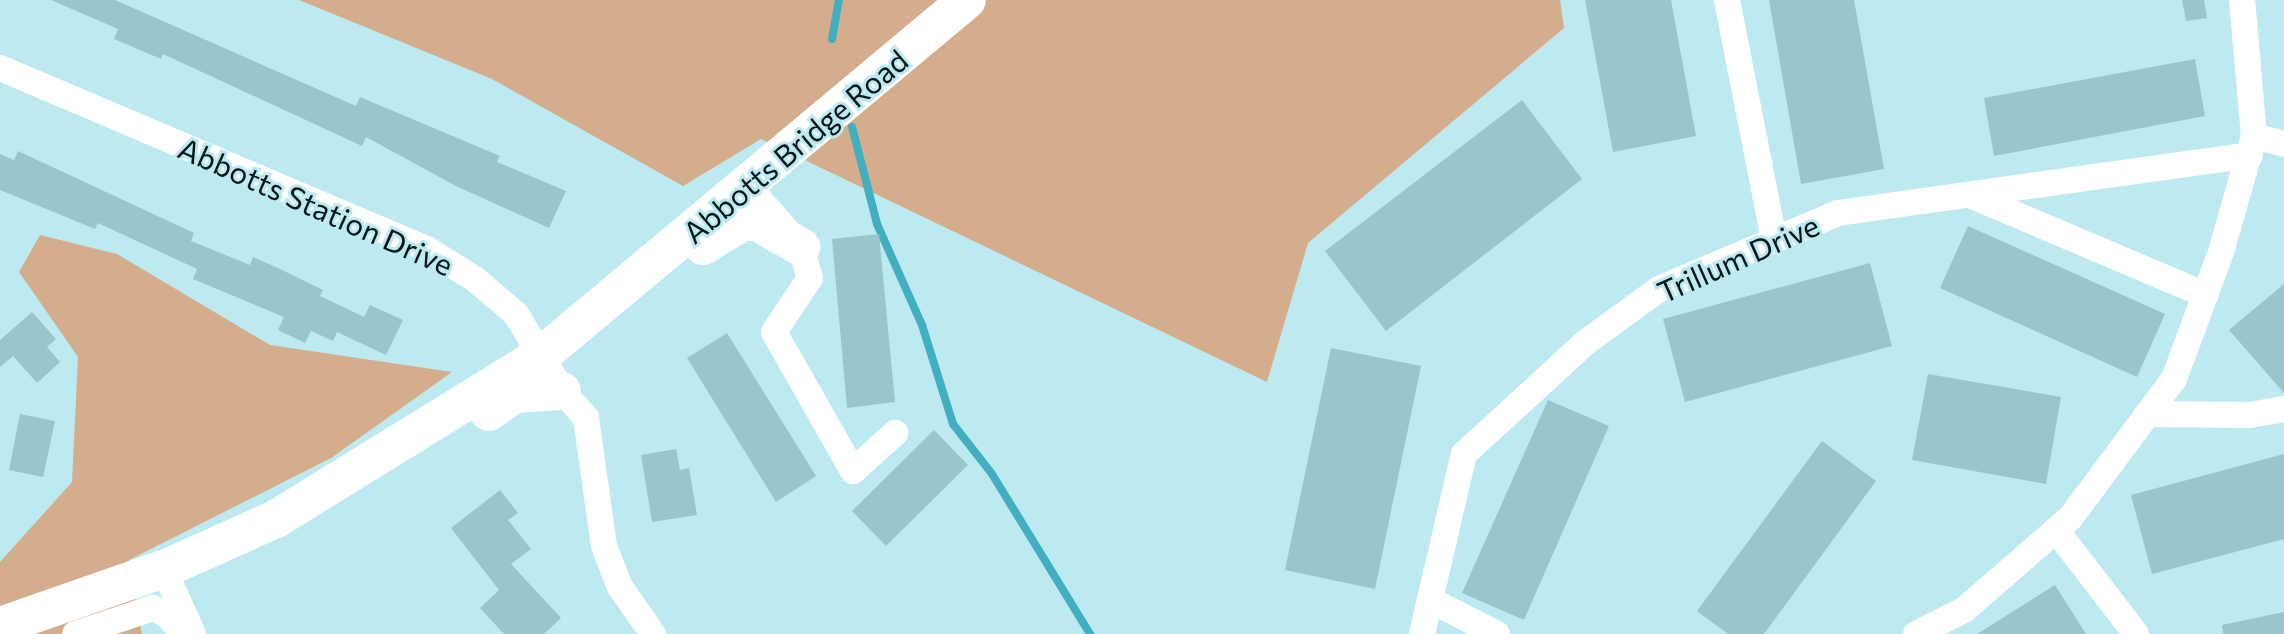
<!DOCTYPE html>
<style>
body{margin:0}
#map{position:relative;width:2284px;height:634px;overflow:hidden;background:#bdeaf1;font-family:Commissioner,sans-serif}
div>[style]{position:absolute}
.green>*{inset:0;background:#d4ad8c}
.stream>*{height:8px;margin:-4px;padding:0 4px;transform-origin:4px;border-radius:4px;background:#41afbf}
.building>*{inset:0;background:#99c5cc}
.street>*{height:26px;margin:-13px;padding:0 13px;transform-origin:13px;border-radius:13px;background:#fff}
.secondary>*{height:38px;margin:-19px;padding:0 19px;transform-origin:19px;border-radius:19px;background:#fff}
span{translate:-50% -50%;white-space:nowrap;text-align:center;line-height:1.15;-webkit-text-stroke:6px #bdeaf1;paint-order:stroke}
.street-label{font-size:30px;color:#051619}
</style>
<div id="map">
<div class="green">
<div style="clip-path:polygon(299px 0,1560px 0,1564px 28px,1308px 243px,1267px 382px,761px 139px,683px 186px,492px 79px)"></div>
<div style="clip-path:polygon(40px 235px,117px 254px,270px 345px,452px 372px,331px 458px,129px 560px,142px 634px,0 634px,0 562px,72px 482px,78px 357px,19px 272px)"></div>
</div>
<div class="stream">
<div style="left:832px;top:39px;width:40px;rotate:-80deg"></div>
<div style="left:852px;top:127px;width:100px;rotate:75.5deg"></div>
<div style="left:877px;top:224px;width:111px;rotate:66deg"></div>
<div style="left:922px;top:325px;width:104px;rotate:72.6deg"></div>
<div style="left:953px;top:424px;width:63px;rotate:52deg"></div>
<div style="left:992px;top:474px;width:188px;rotate:58.5deg"></div>
</div>
<div class="building">
<div style="clip-path:polygon(51px 0,115px 0,356px 106px,360px 97px,500px 156px,497px 162px,566px 191px,549px 228px,456px 186px,366px 137px,362px 146px,163px 54px,161px 59px,114px 39px,118px 29px)"></div>
<div style="clip-path:polygon(1585px 0,1671px 0,1696px 136px,1613px 152px)"></div>
<div style="clip-path:polygon(1769px 0,1854px 0,1884px 169px,1801px 184px)"></div>
<div style="clip-path:polygon(2182px 0,2204px 0,2207px 18px,2186px 21px)"></div>
<div style="clip-path:polygon(2195px 59px,2205px 116px,1994px 156px,1984px 98px)"></div>
<div style="clip-path:polygon(1522px 100px,1582px 179px,1386px 331px,1325px 251px)"></div>
<div style="clip-path:polygon(18px 151px,194px 233px,191px 241px,250px 265px,253px 257px,280px 269px,323px 290px,320px 296px,364px 317px,370px 305px,403px 320px,386px 355px,337px 332px,333px 341px,311px 331px,305px 343px,278px 330px,284px 317px,193px 279px,197px 269px,98px 223px,95px 229px,0 190px,0 154px,14px 160px)"></div>
<div style="clip-path:polygon(1968px 226px,2165px 314px,2137px 377px,1940px 288px)"></div>
<div style="clip-path:polygon(879px 234px,895px 402px,847px 408px,832px 239px)"></div>
<div style="clip-path:polygon(1870px 263px,1892px 346px,1685px 402px,1663px 319px)"></div>
<div style="clip-path:polygon(2284px 284px,2284px 393px,2229px 330px)"></div>
<div style="clip-path:polygon(32px 312px,56px 339px,47px 347px,60px 362px,37px 383px,13px 356px,0 367px,0 340px)"></div>
<div style="clip-path:polygon(727px 333px,816px 476px,776px 502px,687px 358px)"></div>
<div style="clip-path:polygon(1331px 348px,1421px 366px,1375px 589px,1285px 570px)"></div>
<div style="clip-path:polygon(1928px 374px,2061px 397px,2046px 484px,1912px 460px)"></div>
<div style="clip-path:polygon(1548px 400px,1609px 426px,1524px 620px,1462px 593px)"></div>
<div style="clip-path:polygon(20px 414px,55px 421px,43px 477px,9px 470px)"></div>
<div style="clip-path:polygon(934px 430px,968px 465px,886px 546px,852px 511px)"></div>
<div style="clip-path:polygon(1822px 441px,1876px 481px,1764px 634px,1728px 634px,1697px 611px)"></div>
<div style="clip-path:polygon(676px 449px,680px 470px,689px 468px,697px 515px,652px 522px,641px 455px)"></div>
<div style="clip-path:polygon(2284px 454px,2284px 539px,2152px 574px,2131px 495px)"></div>
<div style="clip-path:polygon(500px 490px,518px 513px,508px 520px,531px 549px,511px 564px,561px 618px,544px 634px,504px 634px,480px 608px,499px 590px,451px 528px)"></div>
<div style="clip-path:polygon(2055px 585px,2086px 634px,1977px 634px)"></div>
<div style="clip-path:polygon(2284px 612px,2284px 634px,2223px 634px,2222px 625px)"></div>
</div>
<div class="street">
<div style="left:1727px;top:0;width:245px;rotate:78.9deg"></div>
<div style="left:0;top:68px;width:464px;rotate:23deg"></div>
<div style="left:427px;top:249px;width:58px;rotate:32.3deg"></div>
<div style="left:476px;top:280px;width:52px;rotate:40.4deg"></div>
<div style="left:516px;top:314px;width:90px;rotate:59.1deg"></div>
<div style="left:562px;top:391px;width:36px;rotate:48deg"></div>
<div style="left:586px;top:418px;width:129px;rotate:82deg"></div>
<div style="left:604px;top:546px;width:44px;rotate:68.7deg"></div>
<div style="left:620px;top:587px;width:57px;rotate:54.9deg"></div>
<div style="left:2254px;top:136px;width:31px;rotate:15deg"></div>
<div style="left:748px;top:186px;width:81px;rotate:49deg"></div>
<div style="left:801px;top:247px;width:32px;rotate:74deg"></div>
<div style="left:810px;top:278px;width:65px;rotate:123.7deg"></div>
<div style="left:774px;top:332px;width:160px;rotate:60.4deg"></div>
<div style="left:853px;top:471px;width:57px;rotate:-42.1deg"></div>
<div style="left:1970px;top:195px;width:256px;rotate:23deg"></div>
<div style="left:2147px;top:414px;width:103px;rotate:0.6deg"></div>
<div style="left:2250px;top:415px;width:35px;rotate:-10deg"></div>
<div style="left:2056px;top:530px;width:131px;rotate:52.4deg"></div>
<div style="left:164px;top:569px;width:71px;rotate:66deg"></div>
<div style="left:1430px;top:600px;width:75px;rotate:26.9deg"></div>
<div style="left:75px;top:634px;width:82px;rotate:-18.4deg"></div>
<div style="left:153px;top:608px;width:14px;rotate:25deg"></div>
<div style="left:166px;top:614px;width:27px;rotate:48deg"></div>
<div style="left:1422px;top:634px;width:185px;rotate:-76.9deg"></div>
<div style="left:1464px;top:454px;width:164px;rotate:-42.5deg"></div>
<div style="left:1585px;top:343px;width:92px;rotate:-36.1deg"></div>
<div style="left:1659px;top:289px;width:194px;rotate:-23deg"></div>
<div style="left:1838px;top:213px;width:416px;rotate:-8deg"></div>
<div style="left:1916px;top:634px;width:54px;rotate:-26.6deg"></div>
<div style="left:1964px;top:610px;width:142px;rotate:-41deg"></div>
<div style="left:2071px;top:517px;width:172px;rotate:-53.3deg"></div>
<div style="left:2174px;top:379px;width:135px;rotate:-69.7deg"></div>
<div style="left:2221px;top:252px;width:121px;rotate:-74.1deg"></div>
<div style="left:2254px;top:136px;width:137px;rotate:-95deg"></div>
</div>
<div class="secondary">
<div style="left:703px;top:246px;width:46px;rotate:-31.6deg"></div>
<div style="left:742px;top:222px;width:15px"></div>
<div style="left:757px;top:222px;width:51px;rotate:29.6deg"></div>
<div style="left:489px;top:412px;width:31px;rotate:-36deg"></div>
<div style="left:514px;top:394px;width:48px;rotate:-3.6deg"></div>
<div style="left:0;top:626px;width:174px;rotate:-19.2deg"></div>
<div style="left:164px;top:569px;width:123px;rotate:-24.1deg"></div>
<div style="left:276px;top:519px;width:314px;rotate:-31.7deg"></div>
<div style="left:543px;top:354px;width:552px;rotate:-39.86deg"></div>
</div>
<div class="street-label">
<span style="left:795px;top:146px;rotate:-40deg">Abbotts Bridge Road</span>
<span style="left:316px;top:206px;rotate:24deg">Abbotts Station Drive</span>
<span style="left:1738px;top:258px;rotate:-24deg">Trillum Drive</span>
</div>
</div>
